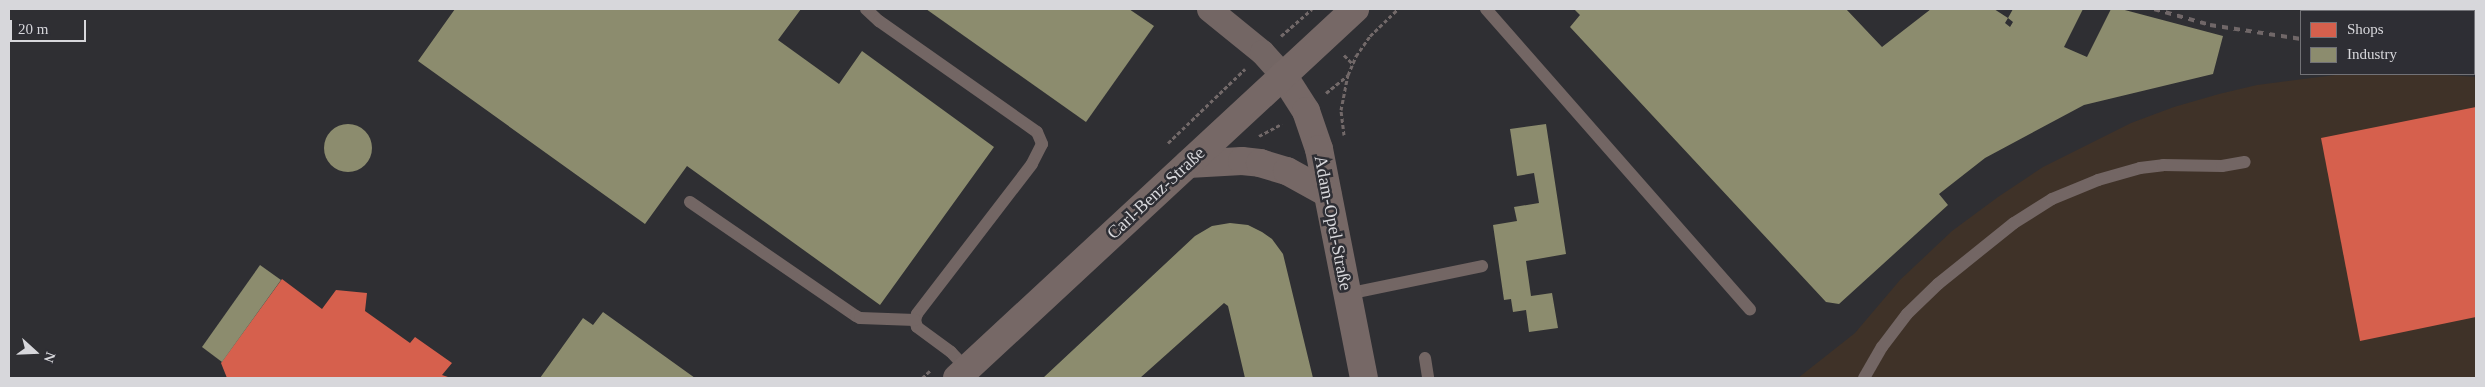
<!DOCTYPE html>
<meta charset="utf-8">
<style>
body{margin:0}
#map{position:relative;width:2485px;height:387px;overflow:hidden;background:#2f2f33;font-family:Georgia,serif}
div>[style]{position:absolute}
.commercial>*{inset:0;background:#3f3228}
.shops>*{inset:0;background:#d6604d}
.industry>*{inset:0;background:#8c8c6e}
.round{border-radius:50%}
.path>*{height:3px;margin-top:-1.5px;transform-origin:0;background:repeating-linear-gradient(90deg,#726969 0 4px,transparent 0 6.5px)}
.service>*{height:12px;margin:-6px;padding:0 6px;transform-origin:6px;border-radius:6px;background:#736664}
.minor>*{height:25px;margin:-12.5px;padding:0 12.5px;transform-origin:12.5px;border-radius:12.5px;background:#736664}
.secondary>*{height:28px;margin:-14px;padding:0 14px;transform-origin:14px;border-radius:14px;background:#766866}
.rail>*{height:4px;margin-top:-2px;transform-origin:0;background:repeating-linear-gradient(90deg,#706768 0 6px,transparent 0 12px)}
span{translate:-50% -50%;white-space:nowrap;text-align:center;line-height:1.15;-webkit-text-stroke:5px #2e2e34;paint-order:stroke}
.street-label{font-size:18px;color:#d7d7db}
.frame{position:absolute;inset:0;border:10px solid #d7d7db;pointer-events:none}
.legend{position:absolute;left:2300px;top:10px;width:175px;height:65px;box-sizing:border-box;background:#2e2e34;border:1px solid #727277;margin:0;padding:6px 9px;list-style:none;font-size:15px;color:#d7d7db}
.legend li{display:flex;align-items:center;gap:10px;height:25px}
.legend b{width:25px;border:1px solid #727277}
.north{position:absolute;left:10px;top:327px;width:50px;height:50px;-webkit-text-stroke:4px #2e2e34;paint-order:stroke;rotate:110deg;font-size:14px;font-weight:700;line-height:20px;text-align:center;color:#d7d7db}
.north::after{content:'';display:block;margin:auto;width:18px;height:22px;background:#d7d7db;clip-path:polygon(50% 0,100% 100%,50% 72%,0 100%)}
.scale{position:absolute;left:10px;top:20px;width:76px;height:22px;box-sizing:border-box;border:2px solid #d7d7db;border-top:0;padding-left:6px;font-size:15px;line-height:18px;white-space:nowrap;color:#d7d7db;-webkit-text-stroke:4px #2e2e34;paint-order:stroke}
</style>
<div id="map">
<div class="commercial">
<div style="clip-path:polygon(2343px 74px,2433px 74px,2476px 77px,2476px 378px,1798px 378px,1855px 333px,1900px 280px,1952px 231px,1998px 197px,2043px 167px,2131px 123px,2174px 107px,2219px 94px,2257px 85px)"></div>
</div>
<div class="shops">
<div style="clip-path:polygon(2476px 107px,2476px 317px,2360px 341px,2321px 138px)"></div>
<div style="clip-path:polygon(282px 279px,322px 309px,336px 290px,367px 293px,365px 311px,410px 343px,415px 337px,452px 363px,442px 375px,451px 378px,227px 378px,221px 363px)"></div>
</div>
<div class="industry">
<div style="clip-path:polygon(455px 9px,801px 9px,778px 40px,839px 84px,862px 51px,994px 147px,880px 305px,687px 166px,645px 224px,418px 61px)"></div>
<div style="clip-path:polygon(926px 9px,1129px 9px,1154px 26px,1086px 122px)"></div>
<div style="clip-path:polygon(1574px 9px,1846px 9px,1882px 47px,1931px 9px,1994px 9px,2008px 18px,2005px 23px,2010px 27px,2013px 22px,2008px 18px,2013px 9px,2083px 9px,2064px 47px,2087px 57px,2111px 9px,2121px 9px,2223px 36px,2213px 74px,2084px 105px,1985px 158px,1939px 194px,1948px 205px,1839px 304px,1826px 302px,1570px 27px,1580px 15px)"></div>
<div style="clip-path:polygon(1546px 124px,1566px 254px,1526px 261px,1531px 296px,1552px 293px,1558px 328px,1529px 332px,1526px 310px,1513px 312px,1511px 299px,1504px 300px,1493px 225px,1517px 221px,1514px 207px,1539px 203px,1534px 173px,1517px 176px,1510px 129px)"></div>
<div class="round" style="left:324px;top:124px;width:48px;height:48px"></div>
<div style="clip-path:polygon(1230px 223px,1248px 225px,1262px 232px,1272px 239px,1283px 254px,1313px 378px,1245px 378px,1228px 306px,1224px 303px,1140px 378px,1043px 378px,1195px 236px,1212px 226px)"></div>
<div style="clip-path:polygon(260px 265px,281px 280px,222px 362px,202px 347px)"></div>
<div style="clip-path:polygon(603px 312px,695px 378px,540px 378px,583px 318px,593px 325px)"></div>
</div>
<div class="path">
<div style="left:1281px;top:36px;width:41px;rotate:-41.1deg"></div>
<div style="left:1344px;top:55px;width:13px;rotate:45deg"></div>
<div style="left:1326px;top:93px;width:28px;rotate:-39deg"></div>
<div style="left:1348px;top:75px;width:21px;rotate:-67deg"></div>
<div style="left:1356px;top:56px;width:24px;rotate:-55deg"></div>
<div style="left:1370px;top:36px;width:39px;rotate:-44deg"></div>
<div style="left:1344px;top:135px;width:25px;rotate:-97deg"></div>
<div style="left:1341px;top:110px;width:36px;rotate:-79deg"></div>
<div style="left:1259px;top:136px;width:26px;rotate:-28deg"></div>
<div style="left:1168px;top:143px;width:107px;rotate:-43.9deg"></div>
<div style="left:922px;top:378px;width:12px;rotate:-42deg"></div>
</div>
<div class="service">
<div style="left:866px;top:9px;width:18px;rotate:43deg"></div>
<div style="left:879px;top:21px;width:193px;rotate:35.1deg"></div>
<div style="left:1037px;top:132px;width:13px;rotate:67deg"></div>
<div style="left:1042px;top:144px;width:22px;rotate:117deg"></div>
<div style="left:1032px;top:164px;width:189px;rotate:127.5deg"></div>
<div style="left:917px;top:314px;width:6px;rotate:108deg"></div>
<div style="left:915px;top:320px;width:7px;rotate:74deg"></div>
<div style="left:917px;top:327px;width:42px;rotate:36.3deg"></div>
<div style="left:951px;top:352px;width:23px;rotate:47deg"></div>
<div style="left:1486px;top:9px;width:400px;rotate:48.7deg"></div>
<div style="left:2385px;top:9px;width:4px;rotate:34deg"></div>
<div style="left:690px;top:202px;width:201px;rotate:34.5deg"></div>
<div style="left:856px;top:316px;width:4px;rotate:27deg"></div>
<div style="left:860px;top:318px;width:55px;rotate:2.1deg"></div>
<div style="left:1347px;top:294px;width:138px;rotate:-11.7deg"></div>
<div style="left:1425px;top:358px;width:20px;rotate:81deg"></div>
<div style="left:1864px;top:378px;width:36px;rotate:-60deg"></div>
<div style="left:1882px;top:347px;width:41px;rotate:-52.9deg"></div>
<div style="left:1907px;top:314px;width:43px;rotate:-44.1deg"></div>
<div style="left:1938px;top:284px;width:97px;rotate:-38.8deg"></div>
<div style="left:2014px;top:223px;width:45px;rotate:-32.3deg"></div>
<div style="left:2052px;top:199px;width:50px;rotate:-22.4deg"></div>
<div style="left:2098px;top:180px;width:44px;rotate:-15.9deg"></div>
<div style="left:2140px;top:168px;width:23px;rotate:-7deg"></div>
<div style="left:2163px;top:165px;width:59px;rotate:1deg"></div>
<div style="left:2222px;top:166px;width:23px;rotate:-10deg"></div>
</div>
<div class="minor">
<div style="left:1209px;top:9px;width:68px;rotate:39.1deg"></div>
<div style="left:1262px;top:52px;width:31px;rotate:48deg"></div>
</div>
<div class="secondary">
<div style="left:1283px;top:75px;width:43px;rotate:57.4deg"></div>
<div style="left:1306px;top:111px;width:40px;rotate:71.1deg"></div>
<div style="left:1319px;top:149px;width:233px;rotate:78.9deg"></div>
<div style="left:1188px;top:164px;width:54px;rotate:-3.2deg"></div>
<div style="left:1242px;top:161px;width:18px;rotate:6deg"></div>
<div style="left:1260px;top:163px;width:28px;rotate:17deg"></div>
<div style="left:1287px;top:171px;width:46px;rotate:28.8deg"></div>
<div style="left:957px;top:378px;width:543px;rotate:-42.83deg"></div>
</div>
<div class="rail">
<div style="left:2154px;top:9px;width:58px;rotate:15.9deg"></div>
<div style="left:2210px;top:25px;width:92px;rotate:8.7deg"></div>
</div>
<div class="street-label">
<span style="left:1156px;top:193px;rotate:-43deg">Carl-Benz-Straße</span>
<span style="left:1333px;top:223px;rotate:79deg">Adam-Opel-Straße</span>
</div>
<div class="frame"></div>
<ul class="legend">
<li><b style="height:14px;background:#d6604d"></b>Shops</li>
<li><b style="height:14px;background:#8c8c6e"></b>Industry</li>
</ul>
<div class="north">N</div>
<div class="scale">20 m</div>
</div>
